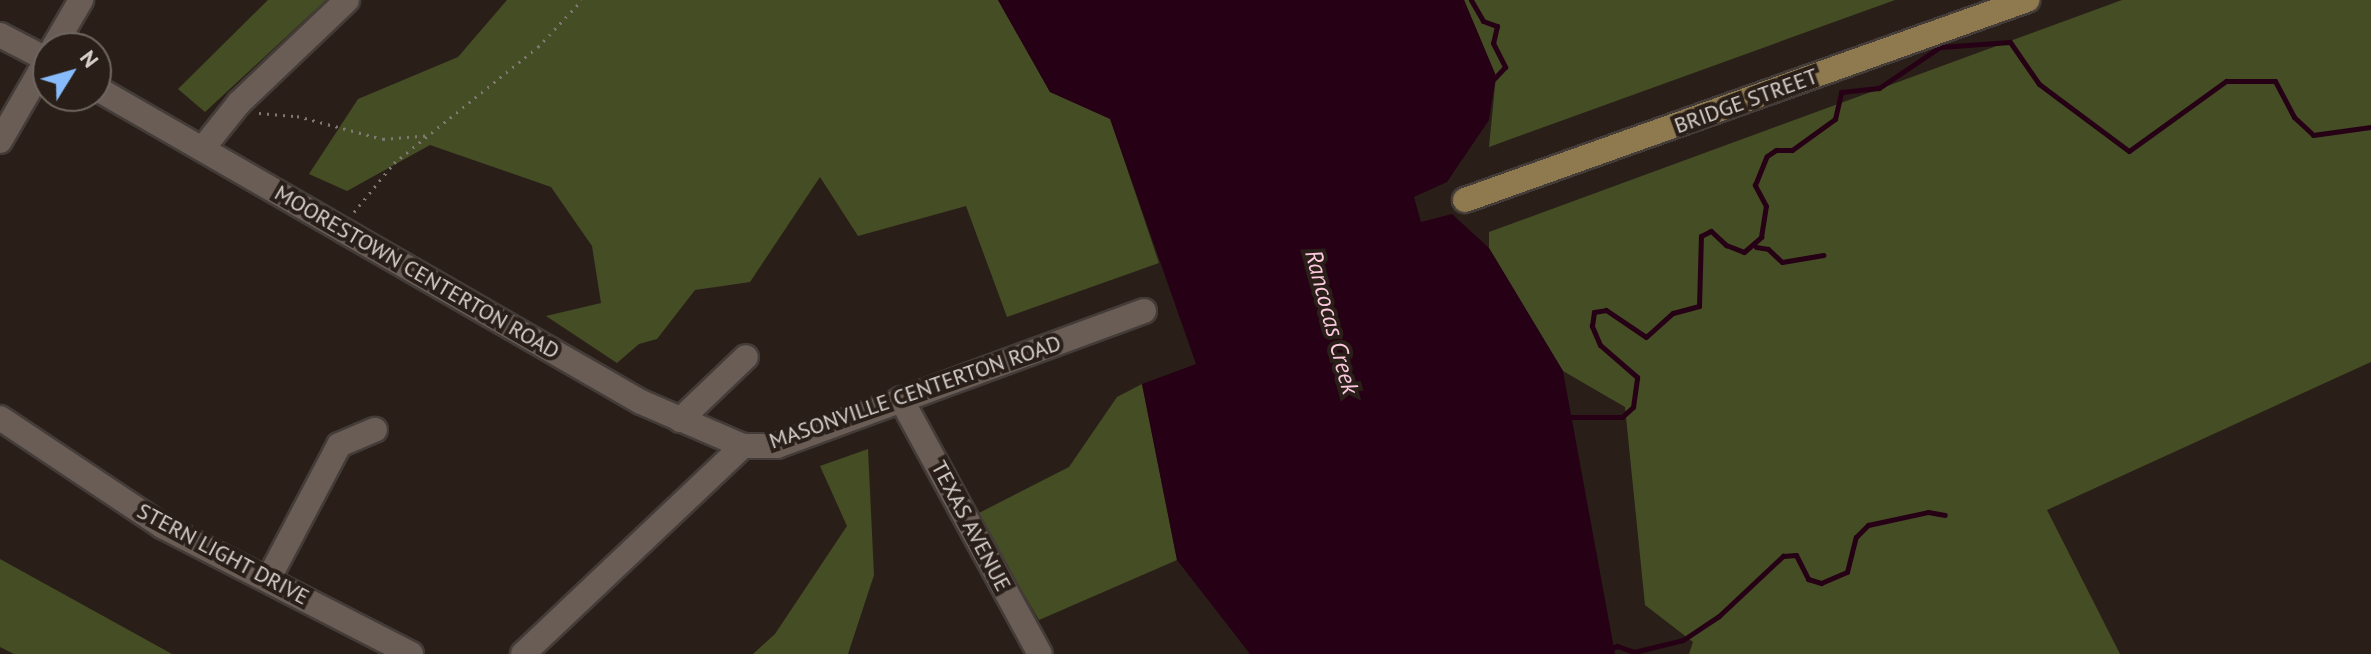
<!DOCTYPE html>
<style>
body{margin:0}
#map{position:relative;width:2371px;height:654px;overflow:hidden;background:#291f18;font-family:"PT Sans",sans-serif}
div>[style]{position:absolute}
.green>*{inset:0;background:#454d25}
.water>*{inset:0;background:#260015}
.stream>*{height:5px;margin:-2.5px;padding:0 2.5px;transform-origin:2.5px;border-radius:2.5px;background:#260015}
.path>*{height:3px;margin-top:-1.5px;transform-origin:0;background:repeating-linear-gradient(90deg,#817873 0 2px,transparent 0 8px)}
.roads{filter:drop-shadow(2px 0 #443c38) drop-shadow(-2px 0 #443c38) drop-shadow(0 2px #443c38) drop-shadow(0 -2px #443c38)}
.minor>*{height:24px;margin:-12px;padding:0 12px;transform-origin:12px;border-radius:12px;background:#695d56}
.major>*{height:24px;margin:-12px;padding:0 12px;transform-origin:12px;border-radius:12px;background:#8f794f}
span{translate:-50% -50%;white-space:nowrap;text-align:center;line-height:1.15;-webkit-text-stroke:8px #291f18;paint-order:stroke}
.street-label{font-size:22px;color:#d7d0cc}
.water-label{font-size:24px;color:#fbc8df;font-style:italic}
.north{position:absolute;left:32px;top:32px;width:80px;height:80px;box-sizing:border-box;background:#291f18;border:2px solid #6f6660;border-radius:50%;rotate:53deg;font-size:22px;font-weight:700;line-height:32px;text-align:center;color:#d7d0cc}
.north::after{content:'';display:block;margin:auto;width:28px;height:36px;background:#87bbfc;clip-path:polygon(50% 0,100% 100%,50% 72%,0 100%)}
</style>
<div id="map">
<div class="green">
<div style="clip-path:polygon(268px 0,326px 0,205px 112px,178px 89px)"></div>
<div style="clip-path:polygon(507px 0,998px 0,1050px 92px,1110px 118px,1159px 263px,1007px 317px,966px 206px,858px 236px,820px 177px,750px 282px,695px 290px,657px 339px,639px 344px,617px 363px,546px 316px,601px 303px,592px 246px,551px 187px,430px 145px,347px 191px,309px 174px,358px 99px,458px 57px)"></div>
<div style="clip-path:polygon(1464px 0,1895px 0,1489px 147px,1496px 76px)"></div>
<div style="clip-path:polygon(2122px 0,2371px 0,2371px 362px,2047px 510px,2120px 654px,1689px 654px,1693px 642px,1645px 605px,1625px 407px,1563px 371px,1489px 248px,1489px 232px)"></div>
<div style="clip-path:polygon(1142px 384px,1177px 560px,1039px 620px,977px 514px,1069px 467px,1117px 397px)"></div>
<div style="clip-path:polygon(868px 449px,874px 575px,848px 654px,753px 654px,775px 634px,847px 526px,820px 466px)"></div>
<div style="clip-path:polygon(0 559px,172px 654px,14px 654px,0 647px)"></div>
</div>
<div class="water">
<div style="clip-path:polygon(998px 0,1464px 0,1496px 76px,1489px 120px,1447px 182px,1414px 197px,1421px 222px,1452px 214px,1489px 248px,1563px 371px,1615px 654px,1250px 654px,1177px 560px,1142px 384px,1196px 364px,1110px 119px,1050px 92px)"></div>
</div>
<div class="stream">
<div style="left:1471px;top:0;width:24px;rotate:60deg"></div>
<div style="left:1483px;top:21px;width:15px;rotate:20deg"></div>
<div style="left:1497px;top:26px;width:17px;rotate:103deg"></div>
<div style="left:1493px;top:43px;width:27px;rotate:63deg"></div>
<div style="left:1505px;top:67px;width:19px;rotate:133deg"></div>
<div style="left:1756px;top:247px;width:12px;rotate:9deg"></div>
<div style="left:1768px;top:249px;width:19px;rotate:43deg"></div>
<div style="left:1782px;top:262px;width:42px;rotate:-9.7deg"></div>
<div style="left:1567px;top:417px;width:55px"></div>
<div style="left:1622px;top:417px;width:15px;rotate:-42deg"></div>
<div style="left:1633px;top:407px;width:30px;rotate:-82deg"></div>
<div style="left:1637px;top:377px;width:49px;rotate:-139.1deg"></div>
<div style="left:1600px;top:345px;width:21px;rotate:-113deg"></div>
<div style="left:1592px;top:326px;width:14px;rotate:-82deg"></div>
<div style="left:1594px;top:312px;width:12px;rotate:-9deg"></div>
<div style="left:1606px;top:310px;width:48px;rotate:34deg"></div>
<div style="left:1646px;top:337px;width:36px;rotate:-42deg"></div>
<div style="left:1673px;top:313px;width:27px;rotate:-15deg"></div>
<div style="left:1699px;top:306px;width:70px;rotate:-88.4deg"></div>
<div style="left:1701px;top:236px;width:11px;rotate:-27deg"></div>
<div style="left:1711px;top:231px;width:21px;rotate:43deg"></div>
<div style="left:1726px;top:245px;width:19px;rotate:21deg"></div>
<div style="left:1744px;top:252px;width:23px;rotate:-41deg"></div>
<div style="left:1761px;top:237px;width:31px;rotate:-81deg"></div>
<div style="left:1766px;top:206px;width:24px;rotate:-118deg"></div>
<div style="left:1755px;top:185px;width:31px;rotate:-68deg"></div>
<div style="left:1767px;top:156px;width:11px;rotate:-34deg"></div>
<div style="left:1776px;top:150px;width:16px"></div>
<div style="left:1792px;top:150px;width:53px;rotate:-35.8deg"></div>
<div style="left:1835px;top:119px;width:28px;rotate:-77deg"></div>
<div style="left:1841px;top:92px;width:38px;rotate:-6deg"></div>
<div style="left:1879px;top:88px;width:73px;rotate:-33.9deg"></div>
<div style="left:1940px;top:47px;width:70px;rotate:-4.1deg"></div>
<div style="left:2010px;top:42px;width:51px;rotate:55.4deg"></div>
<div style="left:2039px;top:84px;width:112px;rotate:36.7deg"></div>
<div style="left:2129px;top:151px;width:120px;rotate:-35.8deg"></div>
<div style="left:2226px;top:81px;width:49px"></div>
<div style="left:2275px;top:81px;width:41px;rotate:62.2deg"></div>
<div style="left:2294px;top:117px;width:26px;rotate:43deg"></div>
<div style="left:2313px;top:135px;width:59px;rotate:-7.9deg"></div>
<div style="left:1599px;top:654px;width:20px;rotate:-24deg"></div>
<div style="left:1617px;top:646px;width:18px;rotate:19deg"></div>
<div style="left:1634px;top:652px;width:50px;rotate:-13.8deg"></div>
<div style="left:1683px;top:640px;width:43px;rotate:-33.7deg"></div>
<div style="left:1719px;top:616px;width:88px;rotate:-43.2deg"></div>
<div style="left:1783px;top:556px;width:13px;rotate:-4deg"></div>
<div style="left:1796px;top:555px;width:27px;rotate:63deg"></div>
<div style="left:1808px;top:579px;width:14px;rotate:17deg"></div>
<div style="left:1821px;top:583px;width:28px;rotate:-23deg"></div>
<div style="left:1847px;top:572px;width:36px;rotate:-76deg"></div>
<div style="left:1856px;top:537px;width:17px;rotate:-45deg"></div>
<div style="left:1868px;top:525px;width:61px;rotate:-12.2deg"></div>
<div style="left:1928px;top:512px;width:17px;rotate:10deg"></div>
</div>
<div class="path">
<div style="left:259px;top:113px;width:38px;rotate:5deg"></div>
<div style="left:297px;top:116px;width:89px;rotate:15deg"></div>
<div style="left:383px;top:139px;width:48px;rotate:-4.8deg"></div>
<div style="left:354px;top:212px;width:63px;rotate:-50.8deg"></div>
<div style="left:394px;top:163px;width:185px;rotate:-38.9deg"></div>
<div style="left:538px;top:47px;width:64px;rotate:-46.9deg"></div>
</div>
<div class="roads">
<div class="minor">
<div style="left:0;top:35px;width:54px;rotate:27.5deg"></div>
<div style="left:53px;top:48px;width:56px;rotate:-59.7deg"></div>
<div style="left:96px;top:88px;width:629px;rotate:29.95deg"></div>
<div style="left:641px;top:402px;width:111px;rotate:23.3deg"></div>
<div style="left:743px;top:446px;width:34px"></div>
<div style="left:777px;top:446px;width:391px;rotate:-20.2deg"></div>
<div style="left:0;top:141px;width:96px;rotate:-60deg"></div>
<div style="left:203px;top:148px;width:58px;rotate:-51.3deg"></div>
<div style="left:239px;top:103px;width:149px;rotate:-43.6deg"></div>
<div style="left:901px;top:399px;width:290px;rotate:61.4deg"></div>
<div style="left:0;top:418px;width:195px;rotate:33.7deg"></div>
<div style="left:162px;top:526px;width:280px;rotate:27.2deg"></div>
<div style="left:680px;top:420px;width:91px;rotate:-43.7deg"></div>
<div style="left:269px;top:578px;width:150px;rotate:-62.2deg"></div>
<div style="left:339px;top:445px;width:39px;rotate:-23deg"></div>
<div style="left:523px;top:654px;width:303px;rotate:-43.4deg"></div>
</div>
<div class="major">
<div style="left:1465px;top:200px;width:597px;rotate:-19.59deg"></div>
</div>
</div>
<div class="street-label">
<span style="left:1746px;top:101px;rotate:-20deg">BRIDGE STREET</span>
<span style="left:417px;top:272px;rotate:30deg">MOORESTOWN CENTERTON ROAD</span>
<span style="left:915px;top:392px;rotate:-19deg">MASONVILLE CENTERTON ROAD</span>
<span style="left:971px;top:526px;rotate:62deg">TEXAS AVENUE</span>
<span style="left:223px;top:554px;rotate:28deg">STERN LIGHT DRIVE</span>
</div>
<div class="water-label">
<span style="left:1332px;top:322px;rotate:75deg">Rancocas Creek</span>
</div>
<div class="north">N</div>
</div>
